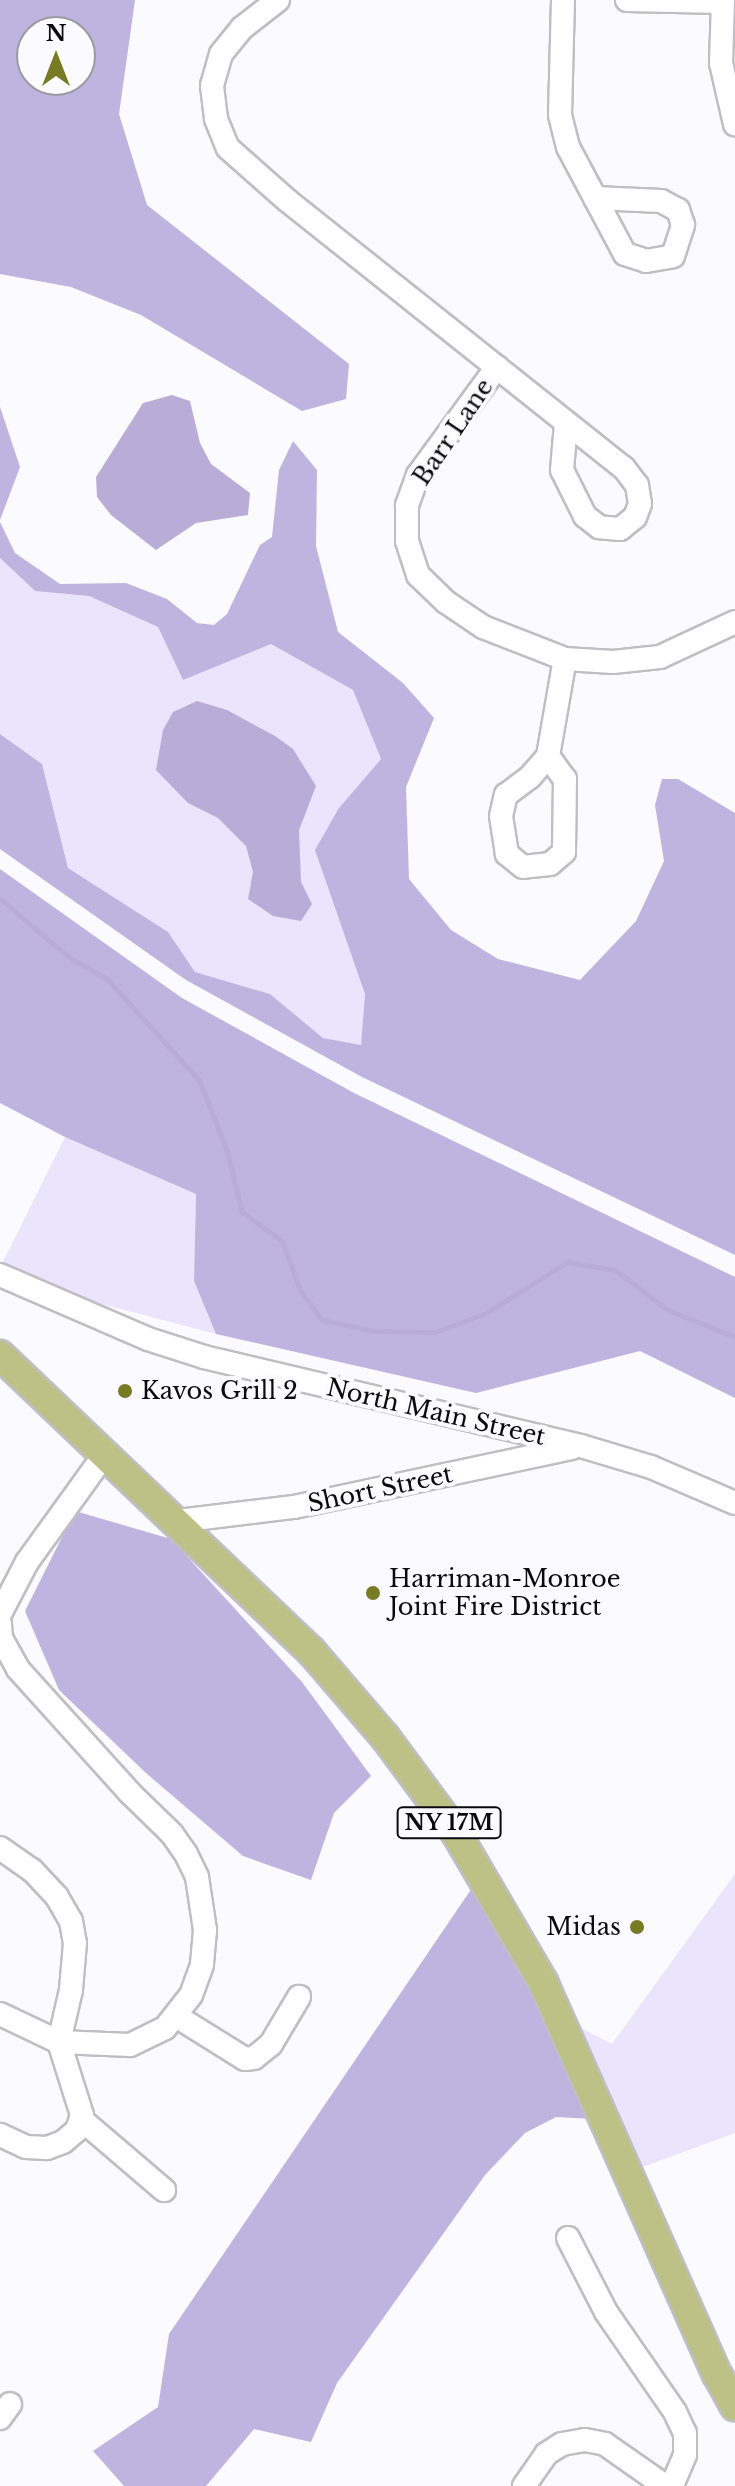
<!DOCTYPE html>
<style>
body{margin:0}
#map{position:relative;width:735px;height:2486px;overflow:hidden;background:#fbfaff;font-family:"Libre Baskerville",serif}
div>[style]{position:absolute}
.green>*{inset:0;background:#eae4fd}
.forest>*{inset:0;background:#bfb4df}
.water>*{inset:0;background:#b9add8}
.stream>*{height:5px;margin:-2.5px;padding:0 2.5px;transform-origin:2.5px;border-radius:2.5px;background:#b9add8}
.roads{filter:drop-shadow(2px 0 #bfbec3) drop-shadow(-2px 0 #bfbec3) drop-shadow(0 2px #bfbec3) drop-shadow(0 -2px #bfbec3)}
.minor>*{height:22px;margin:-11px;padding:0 11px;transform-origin:11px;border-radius:11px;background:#fff}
.major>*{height:28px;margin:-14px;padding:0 14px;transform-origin:14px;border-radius:14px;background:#bec185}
.dots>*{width:22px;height:22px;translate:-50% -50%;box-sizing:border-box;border:4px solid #fbfaff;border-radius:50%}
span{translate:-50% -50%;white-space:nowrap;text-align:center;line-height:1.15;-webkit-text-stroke:8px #fbfaff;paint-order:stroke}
.shield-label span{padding:2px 6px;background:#fbfaff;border:2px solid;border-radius:6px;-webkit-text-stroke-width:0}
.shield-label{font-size:22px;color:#0b0b0d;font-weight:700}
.street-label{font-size:24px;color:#0b0b0d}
.poi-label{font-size:24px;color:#0b0b0d}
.left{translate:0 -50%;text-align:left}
.right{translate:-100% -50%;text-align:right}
.north{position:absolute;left:16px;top:16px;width:80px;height:80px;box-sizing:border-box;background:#fbfaff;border:2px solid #9b9a9e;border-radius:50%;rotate:0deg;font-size:22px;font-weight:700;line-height:32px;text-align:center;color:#0b0b0d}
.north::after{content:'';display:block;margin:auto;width:28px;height:36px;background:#777b24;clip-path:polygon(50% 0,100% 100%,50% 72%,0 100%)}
</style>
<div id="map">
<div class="green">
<div style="clip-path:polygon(0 558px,35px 591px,89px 596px,158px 627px,183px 680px,271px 644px,353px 690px,381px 759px,339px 808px,343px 926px,365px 994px,361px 1045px,323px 1038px,270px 994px,195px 972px,168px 932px,68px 868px,42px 764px,0 734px)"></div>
<div style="clip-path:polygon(65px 1137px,196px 1194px,194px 1281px,216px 1334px,14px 1281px,0 1268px)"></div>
<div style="clip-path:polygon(735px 1874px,735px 2133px,629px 2172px,558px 2016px,612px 2044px)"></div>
</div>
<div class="forest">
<div style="clip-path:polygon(evenodd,0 0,135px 0,119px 114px,147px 205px,349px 364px,346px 399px,302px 411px,141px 315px,71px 287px,0 274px,0 0,32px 32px,80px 32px,80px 80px,32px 80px,32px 32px)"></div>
<div style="clip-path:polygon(0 407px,20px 467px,0 520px)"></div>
<div style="clip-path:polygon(293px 441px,317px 470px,316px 546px,338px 632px,403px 683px,434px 718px,406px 787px,409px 879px,451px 930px,498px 959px,580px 980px,636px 921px,664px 861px,655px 805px,662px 779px,678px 779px,735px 813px,735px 1255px,362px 1077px,186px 980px,0 849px,0 734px,42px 764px,68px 868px,168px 932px,195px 972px,270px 994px,323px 1038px,361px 1045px,365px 994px,315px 850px,339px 808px,381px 759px,353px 690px,271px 644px,183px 680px,158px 627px,89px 596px,35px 591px,0 558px,0 522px,15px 553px,60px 584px,126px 583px,167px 599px,197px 623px,214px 625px,227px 614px,260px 545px,272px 537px,279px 470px)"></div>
<div style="clip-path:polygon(0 869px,182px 998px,354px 1093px,735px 1277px,735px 1398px,640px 1351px,476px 1393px,216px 1334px,194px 1281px,196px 1194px,65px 1137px,0 1103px)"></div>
<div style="clip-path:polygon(75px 1511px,171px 1539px,302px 1682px,371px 1776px,334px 1813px,311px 1880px,243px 1856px,146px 1773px,59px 1690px,25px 1611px)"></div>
<div style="clip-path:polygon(472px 1888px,521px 1967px,593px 2119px,556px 2117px,525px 2133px,485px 2175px,337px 2383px,311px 2442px,254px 2429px,206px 2486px,124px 2486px,93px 2451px,158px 2407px,169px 2334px)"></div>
</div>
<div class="water">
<div style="clip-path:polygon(172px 395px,190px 401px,200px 443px,211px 464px,250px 493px,248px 515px,196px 523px,156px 550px,111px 515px,97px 497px,96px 477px,143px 403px)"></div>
<div style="clip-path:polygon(197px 701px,227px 710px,275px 736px,293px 749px,316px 786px,299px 830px,301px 882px,312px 904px,301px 921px,273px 916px,248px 899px,253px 872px,246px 846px,218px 818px,188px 803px,156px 770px,163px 730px,173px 712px)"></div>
</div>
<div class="stream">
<div style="left:0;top:899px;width:92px;rotate:40.1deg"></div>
<div style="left:70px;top:958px;width:43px;rotate:29.6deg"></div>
<div style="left:107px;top:979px;width:137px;rotate:47.7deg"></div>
<div style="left:199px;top:1080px;width:76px;rotate:68.5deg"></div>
<div style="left:227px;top:1151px;width:63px;rotate:76.2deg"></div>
<div style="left:242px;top:1212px;width:49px;rotate:35.9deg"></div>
<div style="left:282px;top:1241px;width:52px;rotate:69.8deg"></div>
<div style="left:300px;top:1290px;width:37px;rotate:54deg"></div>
<div style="left:322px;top:1320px;width:53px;rotate:11.9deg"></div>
<div style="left:374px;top:1331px;width:61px;rotate:0.9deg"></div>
<div style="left:435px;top:1332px;width:54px;rotate:-20.4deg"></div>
<div style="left:486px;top:1313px;width:96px;rotate:-32.2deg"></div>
<div style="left:567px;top:1262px;width:49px;rotate:9.5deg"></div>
<div style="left:615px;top:1270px;width:66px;rotate:37deg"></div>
<div style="left:668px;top:1310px;width:72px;rotate:21.9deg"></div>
</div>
<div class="roads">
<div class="minor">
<div style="left:278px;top:0;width:46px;rotate:142.1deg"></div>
<div style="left:242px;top:28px;width:33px;rotate:129deg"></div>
<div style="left:221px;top:54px;width:33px;rotate:106deg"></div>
<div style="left:212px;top:86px;width:33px;rotate:83deg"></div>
<div style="left:216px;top:119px;width:31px;rotate:68deg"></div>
<div style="left:228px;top:148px;width:80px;rotate:41.5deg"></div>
<div style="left:288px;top:201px;width:429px;rotate:38.5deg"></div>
<div style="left:624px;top:468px;width:21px;rotate:53deg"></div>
<div style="left:637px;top:485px;width:19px;rotate:81deg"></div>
<div style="left:640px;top:504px;width:14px;rotate:111deg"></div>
<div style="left:635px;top:517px;width:19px;rotate:141deg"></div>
<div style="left:620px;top:529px;width:21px;rotate:-175deg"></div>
<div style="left:599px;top:527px;width:18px;rotate:-142deg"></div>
<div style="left:585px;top:516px;width:51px;rotate:-116.6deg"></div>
<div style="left:562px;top:470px;width:47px;rotate:-85.1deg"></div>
<div style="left:563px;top:0;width:115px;rotate:91.5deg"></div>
<div style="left:560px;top:115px;width:33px;rotate:76deg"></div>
<div style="left:568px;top:147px;width:121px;rotate:62deg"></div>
<div style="left:625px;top:254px;width:22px;rotate:18deg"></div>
<div style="left:646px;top:261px;width:27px;rotate:-10deg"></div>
<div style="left:673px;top:256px;width:33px;rotate:-72deg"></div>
<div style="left:683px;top:225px;width:16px;rotate:-108deg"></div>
<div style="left:678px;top:210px;width:19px;rotate:-152deg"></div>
<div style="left:661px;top:201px;width:66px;rotate:-177.4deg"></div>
<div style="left:627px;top:0;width:95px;rotate:1.2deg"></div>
<div style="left:723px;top:0;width:63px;rotate:91.8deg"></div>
<div style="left:721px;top:63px;width:63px;rotate:77.1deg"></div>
<div style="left:497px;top:367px;width:134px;rotate:126.2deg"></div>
<div style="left:418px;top:475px;width:33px;rotate:110deg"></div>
<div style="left:407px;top:506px;width:35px;rotate:90deg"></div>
<div style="left:407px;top:541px;width:36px;rotate:72deg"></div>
<div style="left:418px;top:575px;width:39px;rotate:44deg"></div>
<div style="left:446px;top:602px;width:45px;rotate:34deg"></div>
<div style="left:483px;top:627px;width:88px;rotate:21.3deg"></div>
<div style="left:565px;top:659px;width:48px;rotate:3.6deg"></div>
<div style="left:613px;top:662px;width:47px;rotate:-6.1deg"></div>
<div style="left:660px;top:657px;width:83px;rotate:-25deg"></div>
<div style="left:548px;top:756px;width:29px;rotate:54deg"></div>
<div style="left:565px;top:779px;width:73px;rotate:90.8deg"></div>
<div style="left:564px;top:852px;width:18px;rotate:139deg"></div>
<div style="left:550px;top:864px;width:27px;rotate:174deg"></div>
<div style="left:523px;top:867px;width:21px;rotate:-141deg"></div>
<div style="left:507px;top:854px;width:38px;rotate:-99deg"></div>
<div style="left:501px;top:816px;width:22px;rotate:-77deg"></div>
<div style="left:506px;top:795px;width:30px;rotate:-37deg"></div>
<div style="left:530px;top:777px;width:28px;rotate:-49deg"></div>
<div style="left:548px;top:756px;width:98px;rotate:-80.1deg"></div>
<div style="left:0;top:1275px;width:161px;rotate:23.4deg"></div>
<div style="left:148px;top:1339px;width:59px;rotate:17.8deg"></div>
<div style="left:204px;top:1357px;width:387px;rotate:13.3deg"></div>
<div style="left:581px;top:1446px;width:73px;rotate:16.7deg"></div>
<div style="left:651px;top:1467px;width:91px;rotate:23.2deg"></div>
<div style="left:178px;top:1521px;width:117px;rotate:-6.9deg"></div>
<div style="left:294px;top:1507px;width:284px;rotate:-12deg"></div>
<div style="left:0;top:1614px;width:59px;rotate:-62.6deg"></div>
<div style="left:27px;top:1562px;width:133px;rotate:-54.2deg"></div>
<div style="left:0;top:1624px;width:14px;rotate:86deg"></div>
<div style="left:1px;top:1638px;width:35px;rotate:61deg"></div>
<div style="left:18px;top:1669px;width:166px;rotate:47.9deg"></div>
<div style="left:129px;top:1792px;width:60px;rotate:44.3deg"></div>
<div style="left:172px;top:1834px;width:24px;rotate:55deg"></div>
<div style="left:186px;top:1854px;width:25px;rotate:64deg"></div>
<div style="left:197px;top:1877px;width:54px;rotate:81.4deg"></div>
<div style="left:205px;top:1930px;width:35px;rotate:95deg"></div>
<div style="left:202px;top:1965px;width:32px;rotate:110deg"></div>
<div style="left:191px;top:1995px;width:42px;rotate:128.2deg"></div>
<div style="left:165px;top:2028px;width:39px;rotate:154deg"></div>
<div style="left:130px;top:2045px;width:71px;rotate:-177.6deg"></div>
<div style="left:59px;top:2042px;width:65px;rotate:-154.6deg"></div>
<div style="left:0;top:1848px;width:39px;rotate:35deg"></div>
<div style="left:32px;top:1870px;width:37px;rotate:47deg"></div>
<div style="left:57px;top:1897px;width:28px;rotate:60deg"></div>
<div style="left:71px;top:1921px;width:22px;rotate:80deg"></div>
<div style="left:75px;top:1943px;width:47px;rotate:94.9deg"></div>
<div style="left:71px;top:1990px;width:53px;rotate:103deg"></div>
<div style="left:59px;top:2042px;width:77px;rotate:72.5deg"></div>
<div style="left:82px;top:2115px;width:16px;rotate:108deg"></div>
<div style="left:77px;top:2130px;width:18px;rotate:139deg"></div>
<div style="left:63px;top:2142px;width:17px;rotate:159deg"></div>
<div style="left:47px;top:2148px;width:21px;rotate:-177deg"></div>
<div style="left:26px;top:2147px;width:29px;rotate:-155deg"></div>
<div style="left:176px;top:2016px;width:81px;rotate:31.9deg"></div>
<div style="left:245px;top:2059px;width:9px;rotate:-6deg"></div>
<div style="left:254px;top:2058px;width:22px;rotate:-39deg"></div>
<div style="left:271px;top:2044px;width:55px;rotate:-59.2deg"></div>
<div style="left:82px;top:2120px;width:108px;rotate:40.5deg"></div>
<div style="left:568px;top:2238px;width:83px;rotate:62.8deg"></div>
<div style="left:606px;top:2312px;width:121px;rotate:55.4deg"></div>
<div style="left:675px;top:2412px;width:23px;rotate:65deg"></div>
<div style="left:685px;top:2433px;width:22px;rotate:90deg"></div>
<div style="left:685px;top:2455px;width:34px;rotate:113deg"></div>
<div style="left:0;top:2418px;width:17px;rotate:-54deg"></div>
<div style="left:524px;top:2486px;width:39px;rotate:-55deg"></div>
<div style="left:546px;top:2454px;width:19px;rotate:-32deg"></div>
<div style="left:562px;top:2444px;width:23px;rotate:-10deg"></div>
<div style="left:585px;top:2440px;width:20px;rotate:11deg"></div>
<div style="left:605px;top:2444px;width:73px;rotate:35deg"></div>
</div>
<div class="major">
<div style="left:0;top:1355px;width:429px;rotate:43.6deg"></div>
<div style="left:311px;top:1651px;width:113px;rotate:49.3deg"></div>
<div style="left:385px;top:1737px;width:119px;rotate:53.5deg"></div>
<div style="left:456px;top:1833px;width:173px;rotate:59.7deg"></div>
<div style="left:543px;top:1982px;width:429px;rotate:66.1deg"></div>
<div style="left:717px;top:2374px;width:37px;rotate:61deg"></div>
</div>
</div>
<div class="dots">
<div style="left:125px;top:1391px;background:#777b24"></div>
<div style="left:373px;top:1593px;background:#777b24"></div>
<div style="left:637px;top:1927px;background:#777b24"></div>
</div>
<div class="shield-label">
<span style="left:449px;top:1823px">NY 17M</span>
</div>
<div class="street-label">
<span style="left:453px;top:432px;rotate:-56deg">Barr Lane</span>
<span style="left:436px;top:1412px;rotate:13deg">North Main Street</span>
<span style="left:380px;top:1489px;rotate:-12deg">Short Street</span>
</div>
<div class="poi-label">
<span class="left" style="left:141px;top:1391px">Kavos Grill 2</span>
<span class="left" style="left:389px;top:1593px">Harriman-Monroe<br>Joint Fire District</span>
<span class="right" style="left:621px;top:1927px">Midas</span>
</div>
<div class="north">N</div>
</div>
